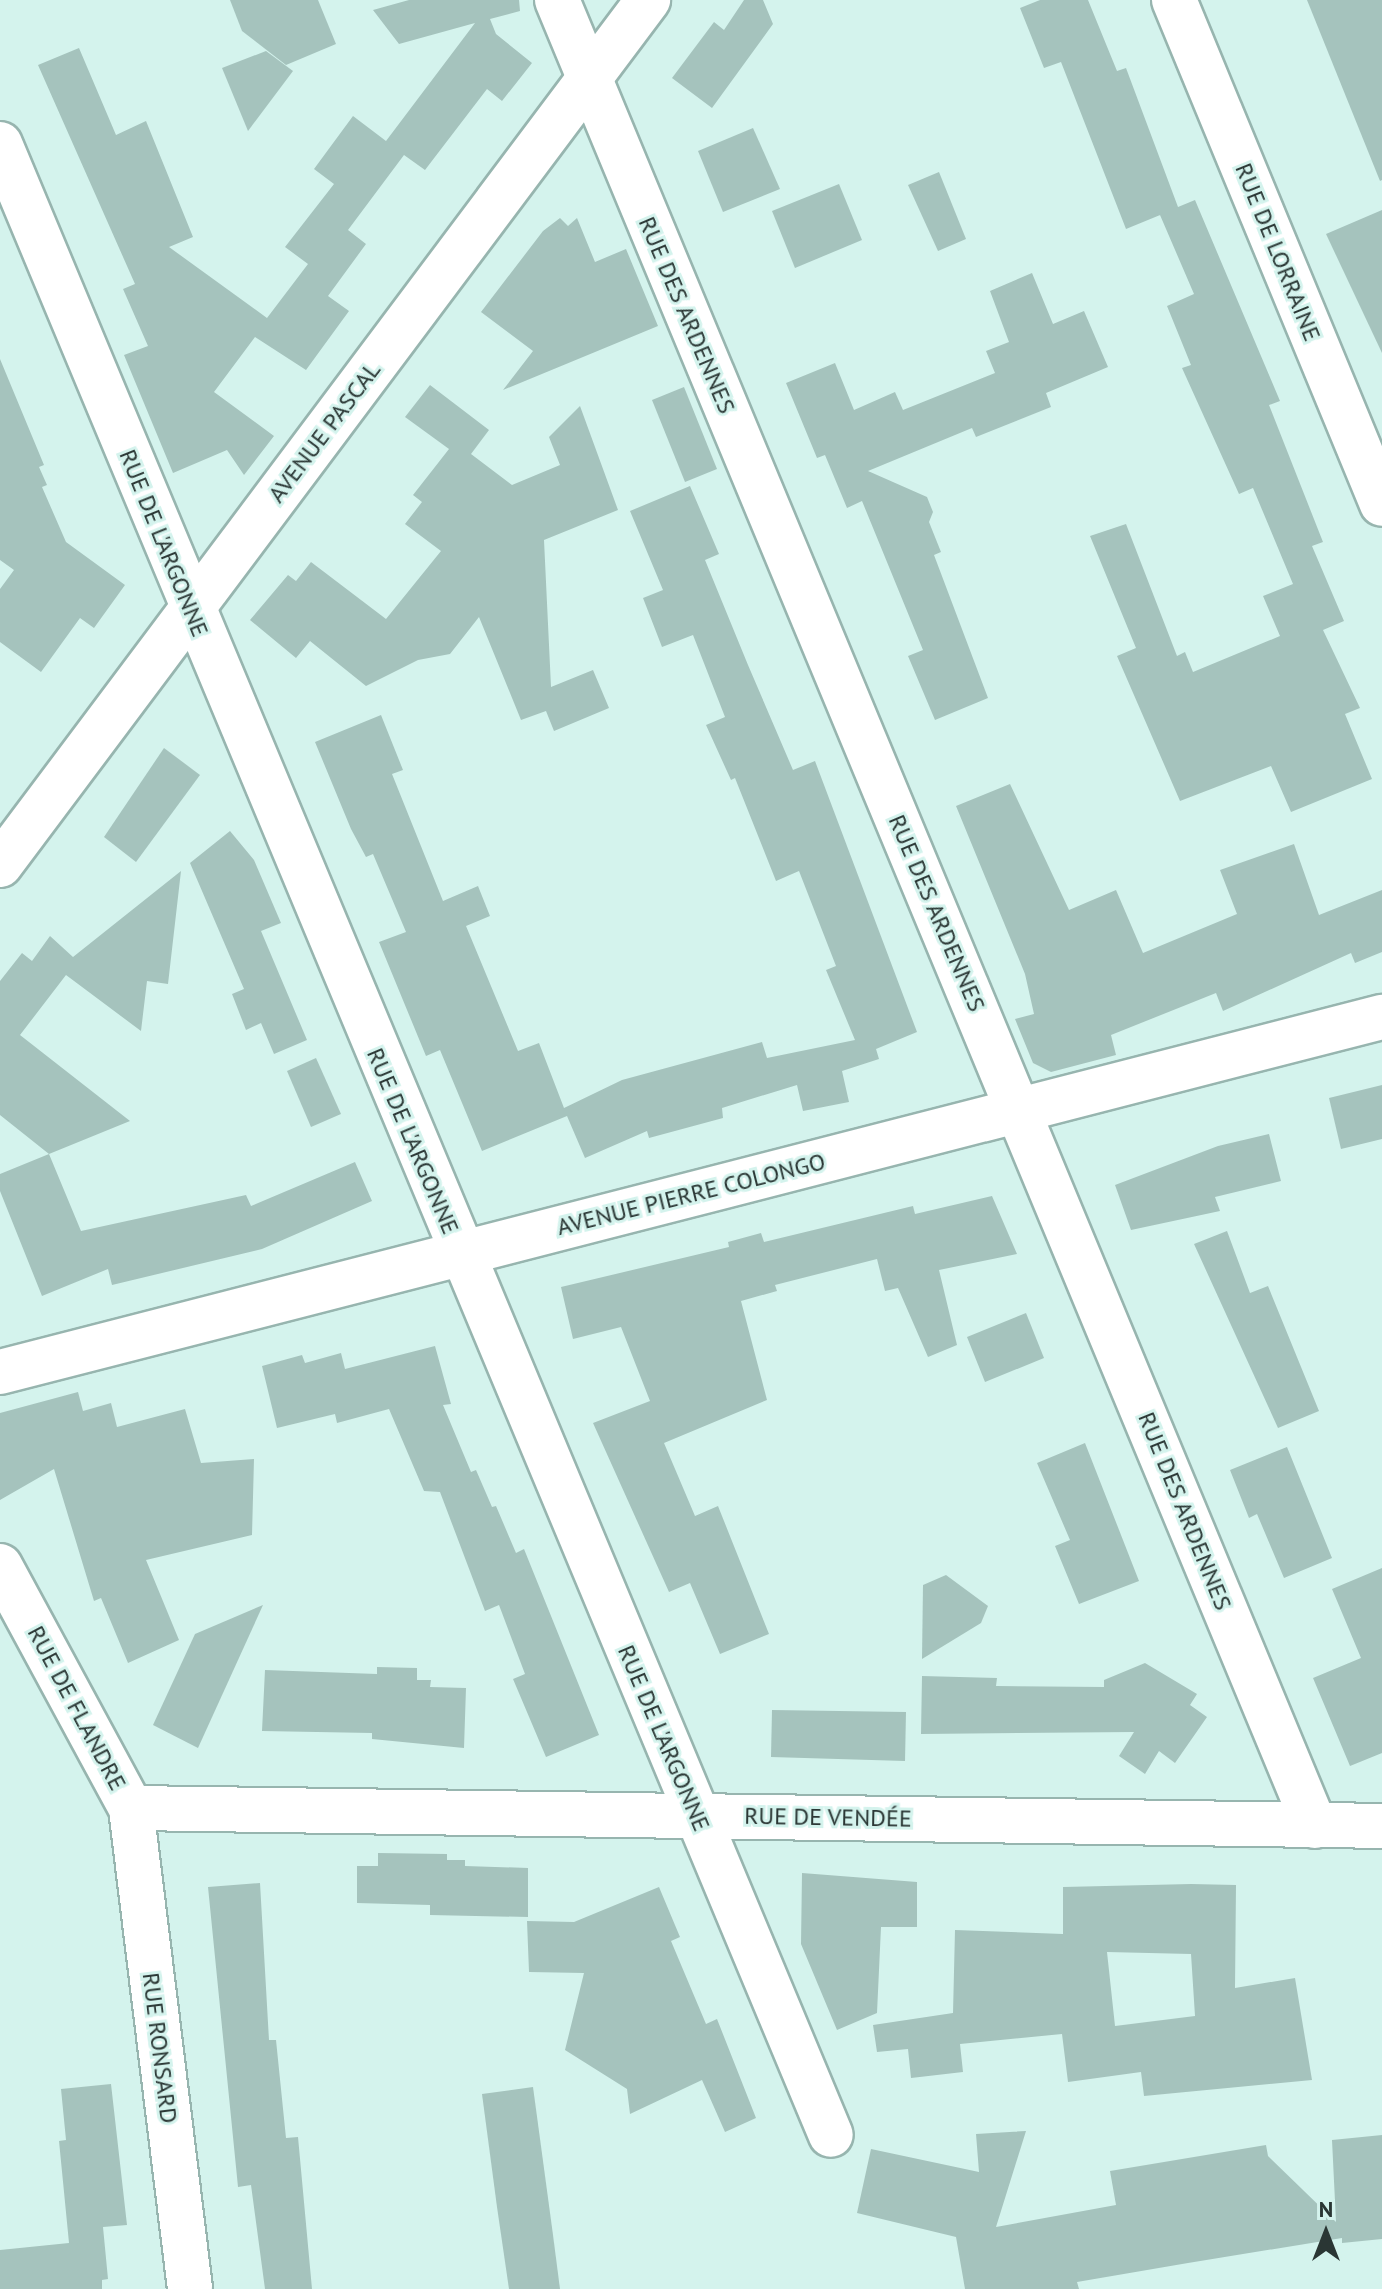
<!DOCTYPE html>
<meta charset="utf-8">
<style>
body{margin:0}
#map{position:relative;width:1382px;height:2289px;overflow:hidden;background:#d4f3ed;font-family:"PT Sans",sans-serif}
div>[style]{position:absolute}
.building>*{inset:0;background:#a5c3bd}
.roads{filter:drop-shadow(2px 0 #97b5af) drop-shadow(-2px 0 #97b5af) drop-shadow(0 2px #97b5af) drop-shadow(0 -2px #97b5af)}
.minor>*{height:44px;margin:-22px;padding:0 22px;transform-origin:22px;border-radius:22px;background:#fff}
span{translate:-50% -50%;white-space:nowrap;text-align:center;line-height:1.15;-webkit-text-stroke:6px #d4f3ed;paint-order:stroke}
.street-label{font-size:24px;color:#2a3634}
.north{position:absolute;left:1286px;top:2193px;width:80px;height:80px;-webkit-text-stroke:6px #d4f3ed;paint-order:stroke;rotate:0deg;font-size:22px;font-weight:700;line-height:32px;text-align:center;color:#2a3634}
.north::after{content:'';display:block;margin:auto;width:28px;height:36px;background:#2a3634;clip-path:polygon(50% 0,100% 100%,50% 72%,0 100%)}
</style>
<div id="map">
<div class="building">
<div style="clip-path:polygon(230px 0,318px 0,336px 44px,286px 65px,242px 31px)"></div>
<div style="clip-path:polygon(409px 0,519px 0,520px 11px,490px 19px,496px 34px,532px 63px,502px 101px,487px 89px,425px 170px,404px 155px,348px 230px,366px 244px,328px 296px,349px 311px,306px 370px,255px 337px,214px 392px,274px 436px,244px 475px,227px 450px,173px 473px,124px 355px,148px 346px,123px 289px,135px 284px,38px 65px,79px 48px,116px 135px,146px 121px,193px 237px,169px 247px,267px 318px,308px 264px,285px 247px,334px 184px,314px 169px,353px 116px,386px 141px,475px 23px,399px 44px,373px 10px)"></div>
<div style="clip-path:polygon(744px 0,763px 0,773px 24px,712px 108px,672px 78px,714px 22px,724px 30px)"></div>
<div style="clip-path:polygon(1040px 0,1088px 0,1117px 71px,1126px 68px,1178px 207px,1195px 200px,1280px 401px,1269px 405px,1323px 542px,1312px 546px,1344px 621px,1323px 630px,1360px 708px,1345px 714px,1372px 779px,1291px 812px,1271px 766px,1180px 801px,1117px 656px,1136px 648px,1090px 536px,1126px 524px,1177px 656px,1185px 652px,1193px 672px,1280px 636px,1263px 596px,1293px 584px,1253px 488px,1239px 494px,1182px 368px,1191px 365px,1167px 306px,1194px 294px,1160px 215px,1165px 213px,1126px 229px,1061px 62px,1044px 68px,1020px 8px)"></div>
<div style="clip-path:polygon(1307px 0,1382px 0,1382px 180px,1380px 181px)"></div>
<div style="clip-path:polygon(266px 51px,293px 71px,248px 131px,222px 68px)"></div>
<div style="clip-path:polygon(753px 128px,780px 189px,723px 212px,698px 151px)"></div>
<div style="clip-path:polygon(939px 172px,966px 239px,938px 251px,908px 185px)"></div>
<div style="clip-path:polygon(839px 184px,862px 240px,795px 268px,772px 211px)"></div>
<div style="clip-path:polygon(1382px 210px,1382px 353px,1326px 234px)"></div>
<div style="clip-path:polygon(560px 218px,568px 226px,577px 218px,595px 262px,626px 249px,658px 326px,503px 390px,533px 351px,481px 312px,543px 231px)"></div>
<div style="clip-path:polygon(1032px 273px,1053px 324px,1084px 311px,1108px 367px,1046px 393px,1051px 407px,976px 437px,972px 428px,868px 471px,927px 497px,933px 512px,929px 522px,941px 552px,934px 555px,988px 698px,935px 720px,908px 656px,923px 650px,862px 501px,847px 508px,825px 455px,817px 458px,786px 383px,835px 363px,854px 410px,895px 392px,903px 410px,995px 373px,986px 351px,1009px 342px,990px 291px)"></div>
<div style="clip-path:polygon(0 359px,44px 465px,39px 467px,47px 485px,42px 487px,66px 542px,125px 585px,94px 628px,80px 618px,41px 672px,0 642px,0 589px,14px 570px,0 560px)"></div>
<div style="clip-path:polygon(430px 385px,489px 430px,471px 454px,512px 485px,560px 465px,549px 437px,580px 406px,618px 510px,544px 540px,551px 687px,593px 670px,609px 708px,554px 731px,546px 711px,521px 720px,479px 617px,450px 654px,418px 660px,366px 686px,310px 641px,296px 658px,250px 620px,288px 575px,296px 581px,311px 562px,386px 619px,441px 551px,405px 524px,422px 502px,413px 495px,449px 449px,405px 417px)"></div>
<div style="clip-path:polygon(684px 387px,717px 469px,685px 482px,652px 400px)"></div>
<div style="clip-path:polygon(690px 486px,719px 554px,705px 560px,748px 665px,793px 770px,815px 761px,917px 1032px,876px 1049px,879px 1059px,842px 1071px,849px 1102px,803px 1111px,797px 1085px,722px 1108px,723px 1118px,649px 1138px,647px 1131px,585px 1158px,567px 1116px,482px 1151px,440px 1050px,426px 1056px,379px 942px,406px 932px,373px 854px,366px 857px,351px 829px,315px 742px,381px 715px,403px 770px,392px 774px,443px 901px,478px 886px,490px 916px,466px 926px,518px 1051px,539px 1043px,564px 1108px,622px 1080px,762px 1042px,767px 1058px,855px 1040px,826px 970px,836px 966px,799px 871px,776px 881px,735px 778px,731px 780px,706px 725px,725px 717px,693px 635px,662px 647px,643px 598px,663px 590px,630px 511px)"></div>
<div style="clip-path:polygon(164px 748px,200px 775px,136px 862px,104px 837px)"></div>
<div style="clip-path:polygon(1010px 784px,1069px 910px,1116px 890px,1143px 953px,1237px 914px,1220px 870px,1294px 844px,1319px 915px,1382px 890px,1382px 952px,1355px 963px,1351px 953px,1223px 1011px,1216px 993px,1111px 1035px,1116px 1055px,1051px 1072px,1033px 1063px,1015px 1019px,1034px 1014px,1025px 974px,956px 806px)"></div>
<div style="clip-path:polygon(230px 831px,254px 860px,281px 923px,261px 931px,307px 1040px,274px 1054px,261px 1023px,246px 1030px,232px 994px,244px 989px,190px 863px)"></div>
<div style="clip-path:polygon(181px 871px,168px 984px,147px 981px,141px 1031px,66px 975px,20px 1035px,130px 1121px,49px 1154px,0 1115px,0 981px,22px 953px,32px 961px,50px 936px,73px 957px)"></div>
<div style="clip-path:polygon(316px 1058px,341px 1114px,311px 1127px,287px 1071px)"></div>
<div style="clip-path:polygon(1382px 1085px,1382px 1139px,1341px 1149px,1329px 1098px)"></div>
<div style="clip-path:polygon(1269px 1134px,1281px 1181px,1215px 1197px,1220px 1211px,1131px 1230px,1115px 1185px,1218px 1146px)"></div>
<div style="clip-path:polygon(49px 1154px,81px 1231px,246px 1195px,251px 1206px,355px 1162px,372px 1201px,262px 1249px,112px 1285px,108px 1269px,42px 1296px,0 1191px,0 1174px)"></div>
<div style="clip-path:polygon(992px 1196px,1017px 1254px,939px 1270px,957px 1345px,928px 1357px,898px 1288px,885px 1291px,877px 1259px,775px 1285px,777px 1291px,741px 1301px,767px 1400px,664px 1443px,695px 1516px,718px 1506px,769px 1634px,720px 1654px,690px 1583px,669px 1592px,593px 1423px,650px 1401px,621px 1327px,573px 1339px,561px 1287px,729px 1247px,728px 1242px,761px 1233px,764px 1242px,913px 1206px,915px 1214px)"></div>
<div style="clip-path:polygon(1227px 1231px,1250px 1293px,1268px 1286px,1319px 1411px,1278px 1428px,1194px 1244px)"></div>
<div style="clip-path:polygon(1026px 1313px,1044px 1358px,985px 1382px,967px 1337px)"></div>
<div style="clip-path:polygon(435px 1346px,451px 1404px,443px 1405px,471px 1472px,476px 1470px,492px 1507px,496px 1506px,516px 1553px,524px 1549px,599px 1735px,546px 1757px,513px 1679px,525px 1674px,499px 1605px,485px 1611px,440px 1492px,424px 1491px,389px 1409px,337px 1423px,335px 1414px,277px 1428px,262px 1366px,302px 1355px,305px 1363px,341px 1353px,345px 1369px)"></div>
<div style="clip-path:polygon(78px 1392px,83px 1411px,111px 1403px,117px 1427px,185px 1409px,201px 1463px,254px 1459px,252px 1535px,146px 1560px,179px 1640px,128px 1663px,101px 1598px,94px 1601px,54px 1469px,0 1500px,0 1413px)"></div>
<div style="clip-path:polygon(1085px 1443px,1139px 1581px,1079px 1604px,1055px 1546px,1070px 1540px,1037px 1463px)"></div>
<div style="clip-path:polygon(1287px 1447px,1332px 1558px,1284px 1578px,1257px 1514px,1249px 1518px,1230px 1470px)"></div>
<div style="clip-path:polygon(1382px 1568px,1382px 1753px,1350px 1766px,1313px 1678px,1361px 1658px,1332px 1589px)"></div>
<div style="clip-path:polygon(946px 1575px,988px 1606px,981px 1623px,922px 1659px,923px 1585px)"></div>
<div style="clip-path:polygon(263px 1605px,198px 1748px,153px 1725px,195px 1634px)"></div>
<div style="clip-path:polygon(1145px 1663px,1197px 1694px,1190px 1705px,1207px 1717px,1175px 1763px,1159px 1751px,1145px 1774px,1119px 1756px,1134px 1732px,921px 1734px,922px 1676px,997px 1678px,996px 1686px,1104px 1687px,1104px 1680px)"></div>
<div style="clip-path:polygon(377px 1667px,417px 1668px,417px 1680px,431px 1680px,430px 1687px,466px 1688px,464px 1748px,372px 1739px,372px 1733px,262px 1731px,265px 1670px,377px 1674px)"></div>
<div style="clip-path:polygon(772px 1710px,906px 1712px,905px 1761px,771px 1757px)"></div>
<div style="clip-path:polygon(378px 1853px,447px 1854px,447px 1860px,465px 1860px,465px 1866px,528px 1868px,528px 1917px,430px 1915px,430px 1905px,357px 1903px,357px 1866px,378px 1866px)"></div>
<div style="clip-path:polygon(802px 1873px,917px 1882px,917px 1927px,881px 1927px,877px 2013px,837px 2030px,801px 1944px)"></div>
<div style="clip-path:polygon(260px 1883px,269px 2040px,276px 2040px,286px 2138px,298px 2137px,312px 2289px,265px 2289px,251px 2185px,238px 2187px,208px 1887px)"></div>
<div style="clip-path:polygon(evenodd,1191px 1884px,1236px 1885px,1235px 1988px,1295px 1978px,1312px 2080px,1144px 2096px,1141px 2072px,1068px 2082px,1062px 2034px,960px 2044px,963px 2072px,911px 2078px,908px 2049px,877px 2052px,873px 2025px,953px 2013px,955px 1930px,1063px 1934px,1063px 1887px,1191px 1884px,1107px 1952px,1191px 1954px,1195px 2016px,1115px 2026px,1107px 1952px)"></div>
<div style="clip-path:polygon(659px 1887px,680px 1937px,671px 1941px,706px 2024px,717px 2019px,756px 2118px,725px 2132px,702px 2080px,630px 2114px,627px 2089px,565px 2050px,584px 1973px,529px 1972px,527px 1921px,574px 1922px)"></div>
<div style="clip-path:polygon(111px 2084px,127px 2225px,103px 2227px,108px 2279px,102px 2280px,102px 2289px,0 2289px,0 2250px,69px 2243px,59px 2141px,66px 2140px,61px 2089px)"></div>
<div style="clip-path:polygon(533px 2087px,553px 2235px,560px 2289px,509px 2289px,497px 2207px,482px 2094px)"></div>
<div style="clip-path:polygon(1026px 2131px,996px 2227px,1116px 2205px,1110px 2171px,1266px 2145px,1268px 2156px,1336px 2222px,1332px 2140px,1382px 2135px,1382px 2239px,1342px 2243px,1342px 2238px,1188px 2263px,1077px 2282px,1079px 2289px,965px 2289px,956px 2237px,857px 2213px,871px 2149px,979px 2172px,976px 2134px)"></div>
</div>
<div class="roads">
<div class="minor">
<div style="left:557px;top:0;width:1977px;rotate:67.46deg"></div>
<div style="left:1174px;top:0;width:545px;rotate:67.57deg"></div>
<div style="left:0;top:144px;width:2157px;rotate:67.35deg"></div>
<div style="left:0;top:865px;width:1081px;rotate:-53.16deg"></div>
<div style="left:0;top:1372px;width:1427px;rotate:-14.41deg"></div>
<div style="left:0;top:1566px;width:275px;rotate:61.6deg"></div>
<div style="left:131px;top:1808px;width:485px;rotate:83deg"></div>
<div style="left:131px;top:1808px;width:1251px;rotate:0.82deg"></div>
</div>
</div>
<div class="street-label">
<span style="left:1278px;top:252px;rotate:68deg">RUE DE LORRAINE</span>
<span style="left:687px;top:315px;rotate:67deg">RUE DES ARDENNES</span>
<span style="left:324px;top:432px;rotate:-53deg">AVENUE PASCAL</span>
<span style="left:164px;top:543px;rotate:68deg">RUE DE L'ARGONNE</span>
<span style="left:937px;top:913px;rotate:67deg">RUE DES ARDENNES</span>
<span style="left:413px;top:1141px;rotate:67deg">RUE DE L'ARGONNE</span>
<span style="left:691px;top:1194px;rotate:-14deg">AVENUE PIERRE COLONGO</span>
<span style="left:1185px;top:1511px;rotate:68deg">RUE DES ARDENNES</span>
<span style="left:77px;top:1708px;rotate:62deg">RUE DE FLANDRE</span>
<span style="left:664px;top:1738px;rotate:67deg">RUE DE L'ARGONNE</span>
<span style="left:828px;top:1817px;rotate:1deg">RUE DE VENDÉE</span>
<span style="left:160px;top:2048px;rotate:83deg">RUE RONSARD</span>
</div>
<div class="north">N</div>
</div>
